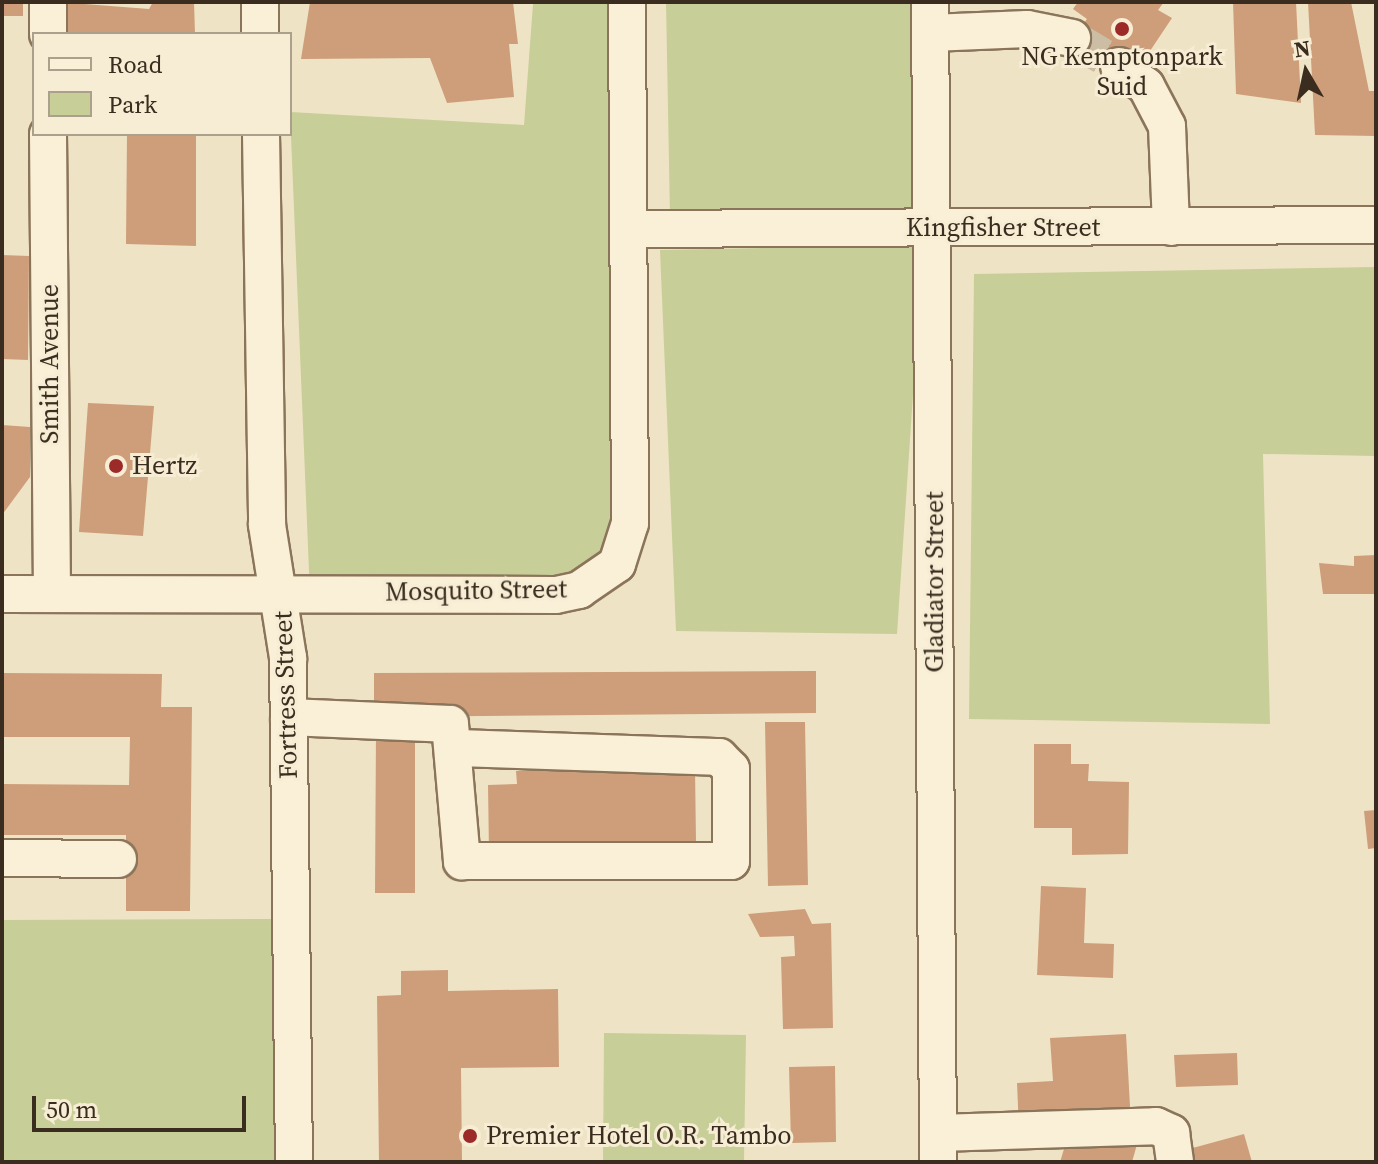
<!DOCTYPE html>
<style>
body{margin:0}
#map{position:relative;width:1378px;height:1164px;overflow:hidden;background:#efe3c5;font-family:"Source Serif 4",serif}
div>[style]{position:absolute}
.green>*{inset:0;background:#c7ce98}
.building>*{inset:0;background:#ce9e7a}
.minor-tunnel>*{height:36px;margin-top:-18px;transform-origin:0;background:repeating-linear-gradient(90deg,#cbbea4 0 36px,transparent 0 54px)}
.roads{filter:drop-shadow(2px 0 #8b755a) drop-shadow(-2px 0 #8b755a) drop-shadow(0 2px #8b755a) drop-shadow(0 -2px #8b755a)}
.minor>*{height:36px;margin:-18px;padding:0 18px;transform-origin:18px;border-radius:18px;background:#faf0d8}
.dots>*{width:22px;height:22px;translate:-50% -50%;box-sizing:border-box;border:4px solid #f6edd4;border-radius:50%}
span{translate:-50% -50%;white-space:nowrap;text-align:center;line-height:1.15;-webkit-text-stroke:6px #f6edd4;paint-order:stroke}
.poi-label{font-size:26px;color:#3a2c1e}
.left{translate:0 -50%;text-align:left}
.street-label{font-size:26px;color:#3a2c1e}
.frame{position:absolute;inset:0;border:4px solid #3a2c1e;pointer-events:none}
.legend{position:absolute;left:32px;top:32px;width:260px;height:104px;box-sizing:border-box;background:#f6edd4;border:2px solid #aba08b;margin:0;padding:10px 14px;list-style:none;font-size:24px;color:#3a2c1e}
.legend li{display:flex;align-items:center;gap:16px;height:40px}
.legend b{width:40px;border:2px solid #aba08b}
.north{position:absolute;left:1266px;top:32px;width:80px;height:80px;-webkit-text-stroke:6px #f6edd4;paint-order:stroke;rotate:351deg;font-size:22px;font-weight:700;line-height:32px;text-align:center;color:#3a2c1e}
.north::after{content:'';display:block;margin:auto;width:28px;height:36px;background:#3a2c1e;clip-path:polygon(50% 0,100% 100%,50% 72%,0 100%)}
.scale{position:absolute;left:32px;top:1096px;width:214px;height:36px;box-sizing:border-box;border:4px solid #3a2c1e;border-top:0;padding-left:10px;font-size:24px;line-height:28px;white-space:nowrap;color:#3a2c1e;-webkit-text-stroke:6px #f6edd4;paint-order:stroke}
</style>
<div id="map">
<div class="green">
<div style="clip-path:polygon(666px 2px,911px 2px,915px 210px,670px 216px)"></div>
<div style="clip-path:polygon(624px 3px,628px 546px,566px 594px,310px 595px,290px 112px,524px 125px,533px 4px)"></div>
<div style="clip-path:polygon(923px 245px,897px 634px,676px 631px,660px 250px)"></div>
<div style="clip-path:polygon(1376px 267px,1376px 456px,1263px 454px,1270px 724px,969px 719px,974px 274px)"></div>
<div style="clip-path:polygon(281px 919px,282px 1162px,2px 1162px,2px 920px)"></div>
<div style="clip-path:polygon(604px 1033px,746px 1035px,744px 1162px,603px 1162px)"></div>
</div>
<div class="building">
<div style="clip-path:polygon(2px 2px,23px 2px,23px 16px,2px 16px)"></div>
<div style="clip-path:polygon(59px 2px,149px 9px,153px 2px,194px 2px,195px 34px,56px 34px)"></div>
<div style="clip-path:polygon(310px 2px,513px 2px,518px 44px,509px 44px,514px 97px,447px 103px,430px 58px,301px 59px)"></div>
<div style="clip-path:polygon(1078px 2px,1164px 2px,1158px 10px,1172px 18px,1146px 57px,1132px 48px,1115px 73px,1069px 42px,1087px 19px,1073px 9px)"></div>
<div style="clip-path:polygon(1233px 2px,1296px 2px,1301px 103px,1236px 94px)"></div>
<div style="clip-path:polygon(1308px 2px,1351px 2px,1369px 91px,1376px 91px,1376px 136px,1315px 135px)"></div>
<div style="clip-path:polygon(127px 134px,196px 134px,196px 246px,126px 244px)"></div>
<div style="clip-path:polygon(2px 255px,29px 256px,28px 360px,2px 359px)"></div>
<div style="clip-path:polygon(88px 403px,154px 406px,143px 536px,79px 532px)"></div>
<div style="clip-path:polygon(2px 425px,30px 427px,30px 477px,2px 515px)"></div>
<div style="clip-path:polygon(1376px 555px,1376px 594px,1323px 594px,1319px 563px,1354px 566px,1354px 556px)"></div>
<div style="clip-path:polygon(816px 671px,816px 713px,374px 717px,374px 673px)"></div>
<div style="clip-path:polygon(2px 673px,162px 674px,161px 707px,192px 707px,190px 911px,126px 911px,126px 835px,2px 835px,2px 784px,129px 785px,130px 737px,2px 737px)"></div>
<div style="clip-path:polygon(765px 722px,805px 722px,808px 885px,768px 886px)"></div>
<div style="clip-path:polygon(376px 730px,415px 730px,415px 893px,375px 893px)"></div>
<div style="clip-path:polygon(1034px 744px,1071px 744px,1071px 764px,1089px 764px,1088px 781px,1129px 782px,1128px 854px,1072px 855px,1072px 828px,1034px 828px)"></div>
<div style="clip-path:polygon(695px 768px,696px 842px,517px 845px,489px 853px,488px 785px,517px 784px,516px 771px)"></div>
<div style="clip-path:polygon(1376px 810px,1376px 848px,1368px 849px,1364px 811px)"></div>
<div style="clip-path:polygon(1041px 886px,1086px 888px,1084px 943px,1114px 944px,1113px 978px,1037px 975px)"></div>
<div style="clip-path:polygon(805px 909px,812px 924px,831px 923px,833px 1028px,783px 1029px,781px 957px,795px 956px,794px 936px,760px 937px,748px 914px)"></div>
<div style="clip-path:polygon(448px 970px,448px 991px,558px 989px,559px 1067px,461px 1068px,462px 1162px,379px 1162px,377px 996px,401px 995px,401px 971px)"></div>
<div style="clip-path:polygon(1126px 1034px,1131px 1124px,1019px 1130px,1017px 1083px,1053px 1081px,1050px 1038px)"></div>
<div style="clip-path:polygon(1237px 1053px,1238px 1085px,1176px 1087px,1174px 1055px)"></div>
<div style="clip-path:polygon(835px 1066px,836px 1142px,791px 1143px,789px 1067px)"></div>
<div style="clip-path:polygon(1244px 1134px,1252px 1162px,1182px 1162px,1189px 1149px)"></div>
<div style="clip-path:polygon(1068px 1136px,1138px 1141px,1132px 1162px,1060px 1162px)"></div>
</div>
<div class="minor-tunnel">
<div style="left:1072px;top:38px;width:55px;rotate:30.8deg"></div>
</div>
<div class="roads">
<div class="minor">
<div style="left:48px;top:2px;width:32px;rotate:90deg"></div>
<div style="left:260px;top:2px;width:32px;rotate:90deg"></div>
<div style="left:930px;top:2px;width:1160px;rotate:89.6deg"></div>
<div style="left:931px;top:33px;width:96px;rotate:-2.4deg"></div>
<div style="left:1027px;top:29px;width:46px;rotate:11.3deg"></div>
<div style="left:1119px;top:66px;width:34px;rotate:37deg"></div>
<div style="left:1146px;top:86px;width:45px;rotate:62.3deg"></div>
<div style="left:1167px;top:126px;width:101px;rotate:87.7deg"></div>
<div style="left:48px;top:134px;width:460px;rotate:89.5deg"></div>
<div style="left:261px;top:134px;width:391px;rotate:89.1deg"></div>
<div style="left:267px;top:525px;width:135px;rotate:81deg"></div>
<div style="left:288px;top:658px;width:504px;rotate:89.32deg"></div>
<div style="left:630px;top:229px;width:746px;rotate:-0.31deg"></div>
<div style="left:2px;top:594px;width:554px;rotate:0.1deg"></div>
<div style="left:556px;top:595px;width:24px;rotate:-12deg"></div>
<div style="left:579px;top:590px;width:46px;rotate:-34.4deg"></div>
<div style="left:617px;top:564px;width:43px;rotate:-72.4deg"></div>
<div style="left:630px;top:523px;width:521px;rotate:-90.33deg"></div>
<div style="left:289px;top:717px;width:161px;rotate:2.5deg"></div>
<div style="left:450px;top:724px;width:138px;rotate:85deg"></div>
<div style="left:462px;top:861px;width:269px"></div>
<div style="left:731px;top:861px;width:92px;rotate:-90deg"></div>
<div style="left:731px;top:769px;width:17px;rotate:-135deg"></div>
<div style="left:719px;top:757px;width:264px;rotate:-178deg"></div>
<div style="left:2px;top:858px;width:116px;rotate:0.5deg"></div>
<div style="left:938px;top:1133px;width:218px;rotate:-1.8deg"></div>
<div style="left:1156px;top:1126px;width:17px;rotate:25deg"></div>
<div style="left:1171px;top:1133px;width:29px;rotate:82deg"></div>
</div>
</div>
<div class="dots">
<div style="left:1122px;top:29px;background:#9b2a29"></div>
<div style="left:116px;top:466px;background:#9b2a29"></div>
<div style="left:470px;top:1136px;background:#9b2a29"></div>
</div>
<div class="poi-label">
<span style="left:1122px;top:72px">NG Kemptonpark<br>Suid</span>
<span class="left" style="left:132px;top:466px">Hertz</span>
<span class="left" style="left:486px;top:1136px">Premier Hotel O.R. Tambo</span>
</div>
<div class="street-label">
<span style="left:1003px;top:228px">Kingfisher Street</span>
<span style="left:50px;top:364px;rotate:-90deg">Smith Avenue</span>
<span style="left:935px;top:582px;rotate:-90deg">Gladiator Street</span>
<span style="left:476px;top:591px;rotate:-1deg">Mosquito Street</span>
<span style="left:286px;top:695px;rotate:-92deg">Fortress Street</span>
</div>
<div class="frame"></div>
<ul class="legend">
<li><b style="height:10px;background:#faf0d8"></b>Road</li>
<li><b style="height:22px;background:#c7ce98"></b>Park</li>
</ul>
<div class="north">N</div>
<div class="scale">50 m</div>
</div>
